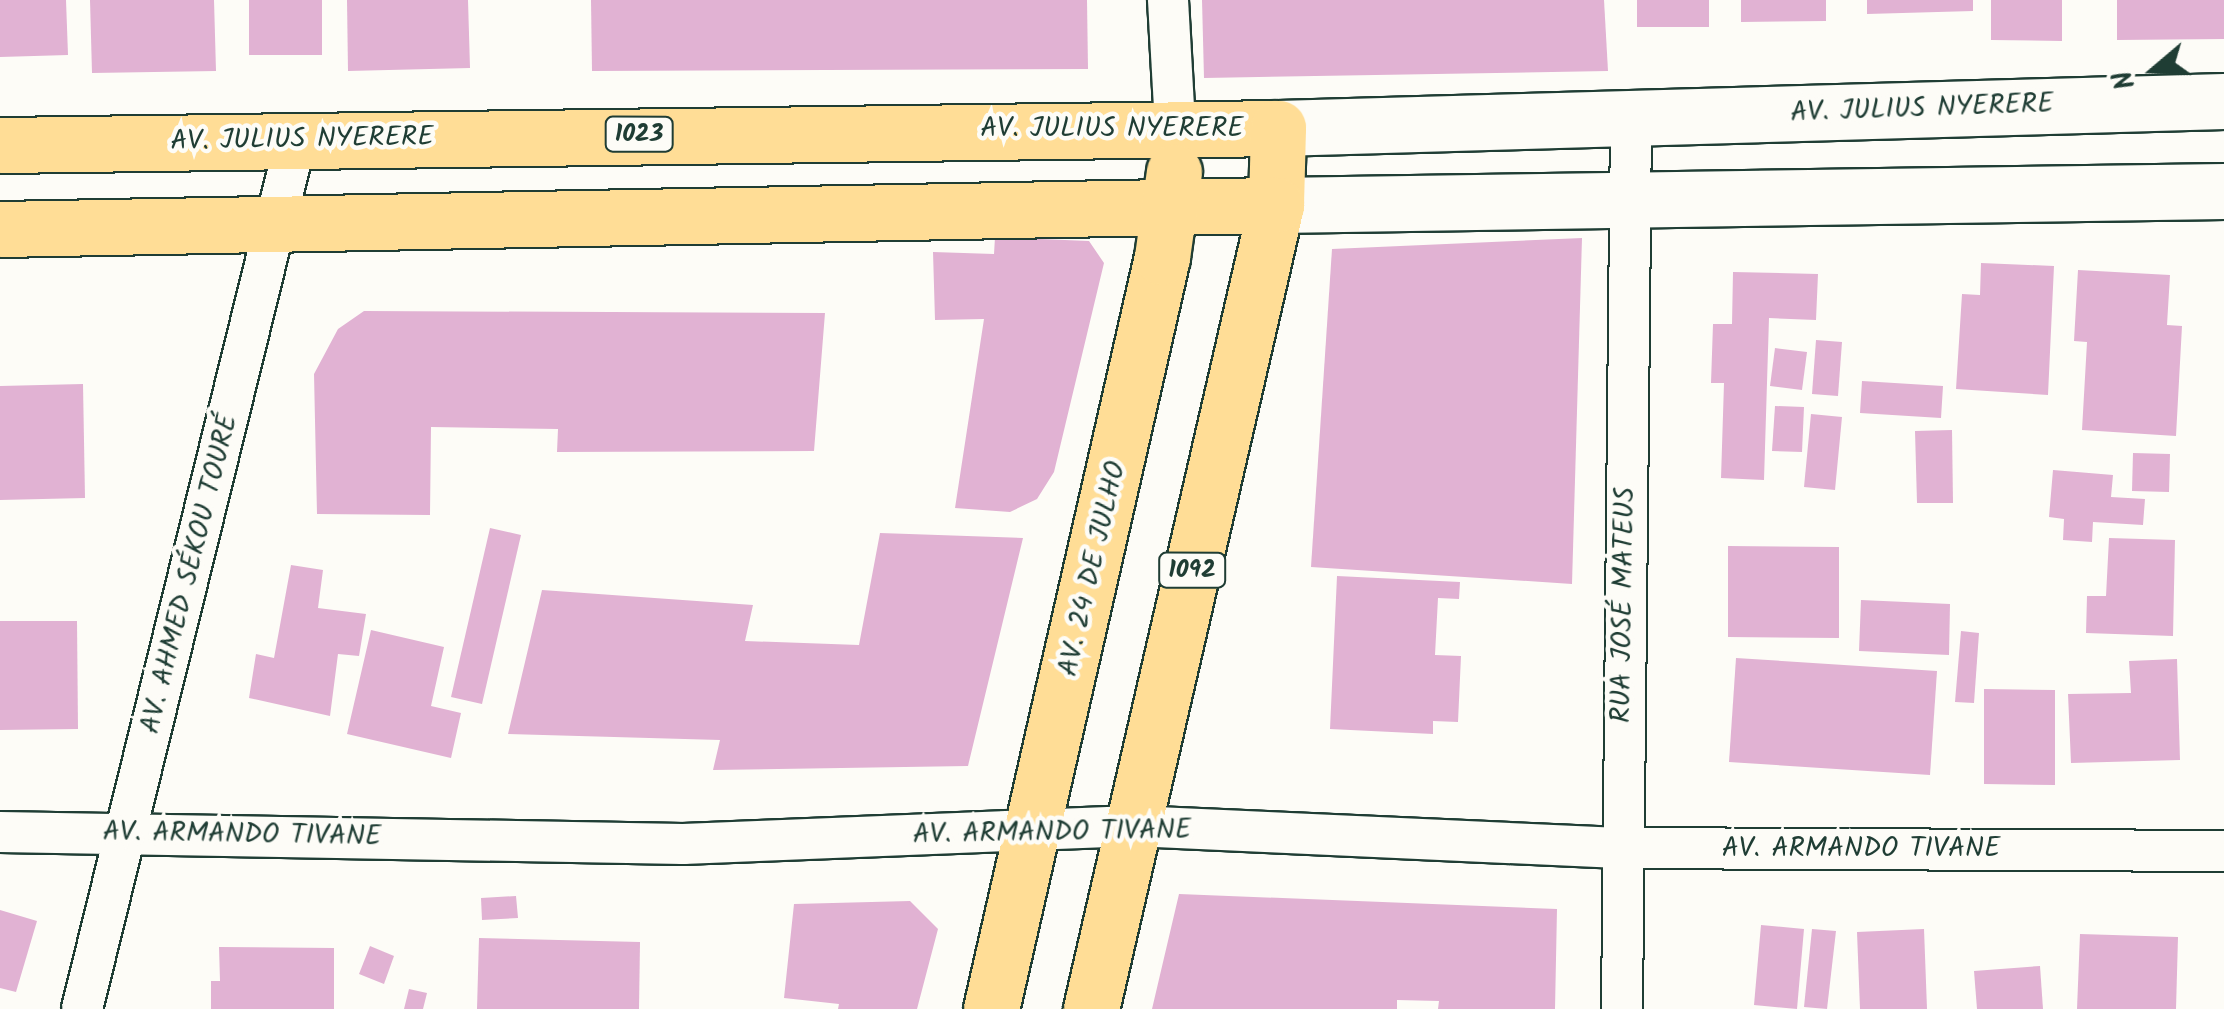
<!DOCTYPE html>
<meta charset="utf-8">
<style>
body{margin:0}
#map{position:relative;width:2224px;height:1009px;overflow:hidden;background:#fdfcf7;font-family:Kalam,sans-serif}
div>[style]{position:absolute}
.building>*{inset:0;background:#e1b2d3}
.roads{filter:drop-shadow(2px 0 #1f3d34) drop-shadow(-2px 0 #1f3d34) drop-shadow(0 2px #1f3d34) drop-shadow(0 -2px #1f3d34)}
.street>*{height:40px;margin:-20px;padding:0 20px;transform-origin:20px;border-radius:20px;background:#fdfcf7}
.secondary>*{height:55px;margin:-27.5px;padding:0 27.5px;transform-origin:27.5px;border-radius:27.5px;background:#fdfcf7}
.primary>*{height:55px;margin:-27.5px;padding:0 27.5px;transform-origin:27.5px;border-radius:27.5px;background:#ffdd96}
span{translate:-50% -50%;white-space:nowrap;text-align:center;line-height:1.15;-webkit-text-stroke:9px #fdfcf7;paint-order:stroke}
.shield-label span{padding:2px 8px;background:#fdfcf7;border:2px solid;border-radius:8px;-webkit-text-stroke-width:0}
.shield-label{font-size:25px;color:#1f3d34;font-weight:700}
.street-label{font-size:28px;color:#1f3d34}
.north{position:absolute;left:2104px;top:20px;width:100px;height:100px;-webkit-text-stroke:8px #fdfcf7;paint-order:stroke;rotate:251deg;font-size:28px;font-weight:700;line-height:40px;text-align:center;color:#1f3d34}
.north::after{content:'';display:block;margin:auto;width:35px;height:45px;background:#1f3d34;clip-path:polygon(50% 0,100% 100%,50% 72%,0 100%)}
</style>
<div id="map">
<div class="building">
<div style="clip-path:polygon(0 0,66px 0,68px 55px,0 57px)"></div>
<div style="clip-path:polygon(90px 0,214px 0,216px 71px,92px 73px)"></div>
<div style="clip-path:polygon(249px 0,322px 0,322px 55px,249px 55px)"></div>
<div style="clip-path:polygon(347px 0,468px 0,470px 68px,348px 71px)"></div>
<div style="clip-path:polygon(591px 0,1087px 0,1088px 69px,592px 71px)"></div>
<div style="clip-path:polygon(1202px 0,1604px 0,1608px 71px,1204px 78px)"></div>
<div style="clip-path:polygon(1637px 0,1709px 0,1709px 27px,1637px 27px)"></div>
<div style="clip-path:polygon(1741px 0,1826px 0,1826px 21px,1741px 22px)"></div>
<div style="clip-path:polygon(1867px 0,1973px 0,1973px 11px,1867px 14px)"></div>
<div style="clip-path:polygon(1991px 0,2062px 0,2062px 41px,1991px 40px)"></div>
<div style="clip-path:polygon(2117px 0,2224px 0,2224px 39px,2117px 40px)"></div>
<div style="clip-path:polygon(995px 237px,1089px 241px,1104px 263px,1054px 472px,1037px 499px,1010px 512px,955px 508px,984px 319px,935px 320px,933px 252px,994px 254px)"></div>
<div style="clip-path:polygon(1582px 238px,1572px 584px,1311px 567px,1332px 249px)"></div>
<div style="clip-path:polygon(1981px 263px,2054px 266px,2048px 395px,1956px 389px,1962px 294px,1980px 295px)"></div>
<div style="clip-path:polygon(2078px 270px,2170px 275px,2167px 325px,2182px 326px,2176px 436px,2082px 430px,2087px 342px,2074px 341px)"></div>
<div style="clip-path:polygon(1733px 272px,1818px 274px,1816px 320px,1769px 318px,1764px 480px,1721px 478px,1724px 383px,1711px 383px,1713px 324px,1732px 324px)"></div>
<div style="clip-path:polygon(364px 311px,825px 313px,814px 451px,557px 452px,558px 429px,431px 427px,430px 515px,317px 514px,314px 374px,338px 329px)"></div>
<div style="clip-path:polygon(1816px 340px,1842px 342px,1838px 396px,1812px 394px)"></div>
<div style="clip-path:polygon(1775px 348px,1807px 352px,1802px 390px,1770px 386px)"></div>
<div style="clip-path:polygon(1862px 381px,1943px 386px,1941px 418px,1860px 413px)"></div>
<div style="clip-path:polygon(83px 384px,85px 498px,0 500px,0 386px)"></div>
<div style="clip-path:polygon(1775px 406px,1804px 407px,1802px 452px,1772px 451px)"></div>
<div style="clip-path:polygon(1811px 414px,1842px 417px,1835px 490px,1804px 487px)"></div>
<div style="clip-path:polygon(1952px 430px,1953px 503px,1917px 503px,1915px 431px)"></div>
<div style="clip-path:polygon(2133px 453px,2170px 454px,2169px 492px,2132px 491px)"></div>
<div style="clip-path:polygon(2053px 470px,2113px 475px,2111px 497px,2145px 499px,2143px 525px,2093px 522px,2092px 542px,2063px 540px,2064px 519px,2049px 517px)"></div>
<div style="clip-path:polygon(490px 528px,521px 535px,482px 704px,451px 697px)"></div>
<div style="clip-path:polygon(880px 533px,1023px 538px,968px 766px,713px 770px,720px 740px,508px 734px,542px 590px,753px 605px,745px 641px,859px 645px)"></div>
<div style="clip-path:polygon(2109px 538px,2175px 540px,2173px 636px,2086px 633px,2087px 596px,2106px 596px)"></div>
<div style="clip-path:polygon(1728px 546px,1839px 547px,1839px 638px,1728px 637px)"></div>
<div style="clip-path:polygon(291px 565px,323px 570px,318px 608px,366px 614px,359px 656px,338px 654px,330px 716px,249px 698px,256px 654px,274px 658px)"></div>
<div style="clip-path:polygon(1337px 576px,1460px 582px,1459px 599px,1438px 598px,1435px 655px,1461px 656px,1458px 722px,1433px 721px,1433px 734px,1330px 729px)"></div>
<div style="clip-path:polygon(1861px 600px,1950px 604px,1949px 655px,1859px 651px)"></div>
<div style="clip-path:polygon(0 621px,77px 621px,78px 729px,0 730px)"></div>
<div style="clip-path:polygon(371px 630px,444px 647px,431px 706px,461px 713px,451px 758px,347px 734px)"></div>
<div style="clip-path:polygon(1961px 631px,1979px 633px,1974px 703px,1955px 702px)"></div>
<div style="clip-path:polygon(1736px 658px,1937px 671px,1930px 775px,1729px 762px)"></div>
<div style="clip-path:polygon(2177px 659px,2180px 760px,2071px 763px,2068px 694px,2131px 693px,2129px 661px)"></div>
<div style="clip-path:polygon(1984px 689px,2055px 690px,2055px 785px,1984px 784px)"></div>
<div style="clip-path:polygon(1179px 894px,1557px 909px,1555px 1009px,1438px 1009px,1439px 1001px,1397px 1000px,1397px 1009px,1152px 1009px)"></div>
<div style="clip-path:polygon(516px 896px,518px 918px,482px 920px,481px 898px)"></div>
<div style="clip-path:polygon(910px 901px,938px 929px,917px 1009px,838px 1009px,839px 1004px,784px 998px,794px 904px)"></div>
<div style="clip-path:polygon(0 910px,37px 921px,16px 992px,0 988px)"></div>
<div style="clip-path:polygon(1761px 925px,1804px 929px,1797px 1009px,1754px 1005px)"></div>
<div style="clip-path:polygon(1812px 929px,1836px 931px,1827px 1009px,1804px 1007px)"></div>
<div style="clip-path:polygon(1924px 929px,1927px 1009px,1860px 1009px,1857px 932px)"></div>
<div style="clip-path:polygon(2080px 934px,2178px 937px,2176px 1009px,2077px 1009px)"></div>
<div style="clip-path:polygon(479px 938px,640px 942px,639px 1009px,477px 1009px)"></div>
<div style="clip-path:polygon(370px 946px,394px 956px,384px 984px,359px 974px)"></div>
<div style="clip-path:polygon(219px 947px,334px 948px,334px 1009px,211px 1009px,211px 981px,220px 981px)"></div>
<div style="clip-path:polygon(2040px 966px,2043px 1009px,1977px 1009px,1974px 971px)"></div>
<div style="clip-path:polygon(409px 989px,427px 993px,423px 1009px,404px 1009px)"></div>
</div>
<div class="roads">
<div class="street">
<div style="left:1168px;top:0;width:127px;rotate:86.8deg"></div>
<div style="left:0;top:832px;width:683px;rotate:1.01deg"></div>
<div style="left:683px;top:844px;width:451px;rotate:-2.3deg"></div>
<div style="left:1134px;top:826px;width:486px;rotate:2.6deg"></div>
<div style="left:1620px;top:848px;width:604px;rotate:0.28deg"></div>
<div style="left:82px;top:1009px;width:896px;rotate:-76.18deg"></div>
<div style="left:1622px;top:1009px;width:891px;rotate:-89.42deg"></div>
</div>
<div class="secondary">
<div style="left:1278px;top:128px;width:946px;rotate:-1.63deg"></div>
<div style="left:1276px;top:205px;width:948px;rotate:-0.85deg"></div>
</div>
<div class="primary">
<div style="left:0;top:145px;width:1278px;rotate:-0.76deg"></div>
<div style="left:1278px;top:128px;width:77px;rotate:91.5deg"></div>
<div style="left:1276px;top:205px;width:825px;rotate:102.96deg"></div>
<div style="left:0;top:229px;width:1276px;rotate:-1.08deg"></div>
<div style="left:991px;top:1009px;width:771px;rotate:-77.19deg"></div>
<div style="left:1162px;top:257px;width:86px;rotate:-82deg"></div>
</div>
</div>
<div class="shield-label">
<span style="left:639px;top:134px">1023</span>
<span style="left:1192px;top:570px">1092</span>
</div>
<div class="street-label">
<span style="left:1922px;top:109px;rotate:-2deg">AV. JULIUS NYERERE</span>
<span style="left:1112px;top:129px">AV. JULIUS NYERERE</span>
<span style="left:302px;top:140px;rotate:-1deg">AV. JULIUS NYERERE</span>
<span style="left:1093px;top:569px;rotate:-77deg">AV. 24 DE JULHO</span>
<span style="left:190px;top:574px;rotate:-76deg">AV. AHMED SÉKOU TOURÉ</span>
<span style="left:1624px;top:605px;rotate:-89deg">RUA JOSÉ MATEUS</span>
<span style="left:1052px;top:833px;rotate:-1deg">AV. ARMANDO TIVANE</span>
<span style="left:242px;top:835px;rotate:1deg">AV. ARMANDO TIVANE</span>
<span style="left:1861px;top:849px">AV. ARMANDO TIVANE</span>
</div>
<div class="north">N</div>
</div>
